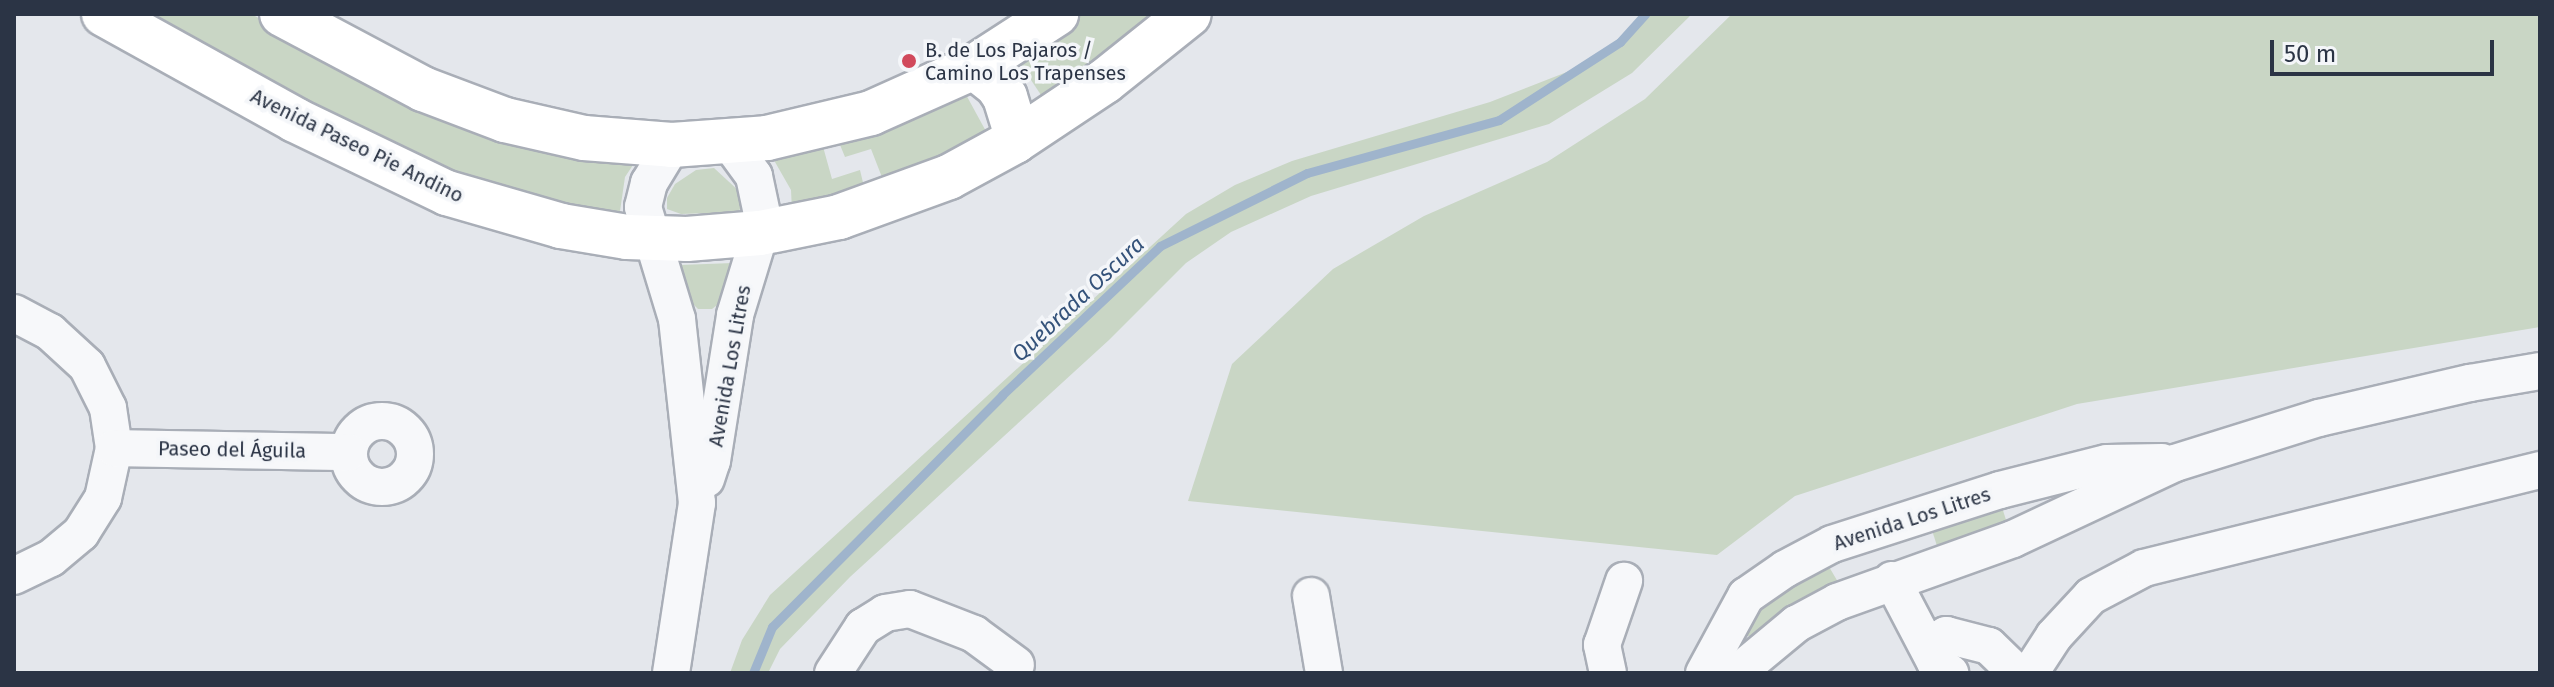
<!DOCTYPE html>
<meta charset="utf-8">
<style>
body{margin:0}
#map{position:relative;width:2554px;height:687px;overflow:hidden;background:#e4e7ec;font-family:"Fira Sans",sans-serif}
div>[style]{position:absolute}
.green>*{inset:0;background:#c9d6c5}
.stream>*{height:9px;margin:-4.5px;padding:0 4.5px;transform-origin:4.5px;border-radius:4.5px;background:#9fb4cc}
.roads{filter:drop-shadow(2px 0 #a9aeb7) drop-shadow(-2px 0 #a9aeb7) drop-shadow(0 2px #a9aeb7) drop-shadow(0 -2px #a9aeb7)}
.minor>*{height:36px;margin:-18px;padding:0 18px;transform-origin:18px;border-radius:18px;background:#f7f8fa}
.minor>.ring{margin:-18px;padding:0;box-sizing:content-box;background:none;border:36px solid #f7f8fa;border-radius:50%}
.secondary>*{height:44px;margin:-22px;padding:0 22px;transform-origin:22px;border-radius:22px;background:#fff}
.dots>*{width:22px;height:22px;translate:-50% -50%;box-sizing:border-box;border:4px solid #f4f6f9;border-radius:50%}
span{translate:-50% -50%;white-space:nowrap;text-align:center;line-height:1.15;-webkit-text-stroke:7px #f4f6f9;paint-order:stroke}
.poi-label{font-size:20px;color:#2b3445}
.left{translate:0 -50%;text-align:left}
.street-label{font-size:20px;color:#2b3445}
.water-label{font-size:22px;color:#34527a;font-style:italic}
.frame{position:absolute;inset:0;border:16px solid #2b3445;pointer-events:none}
.scale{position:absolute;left:2270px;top:40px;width:224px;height:36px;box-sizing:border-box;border:4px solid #2b3445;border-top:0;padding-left:10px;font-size:24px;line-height:28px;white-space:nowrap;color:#2b3445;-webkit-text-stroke:6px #f4f6f9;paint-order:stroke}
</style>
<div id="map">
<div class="green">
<div style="clip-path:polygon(139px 14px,251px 14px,288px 34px,637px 159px,625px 177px,619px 218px,530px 201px,407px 156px)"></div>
<div style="clip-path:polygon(1082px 14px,1164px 14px,1045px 101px,1017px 59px)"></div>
<div style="clip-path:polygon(1648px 14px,1692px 14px,1632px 73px,1549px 124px,1311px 196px,1231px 232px,1186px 263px,1109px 340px,850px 577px,780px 649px,768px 673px,730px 673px,742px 640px,770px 595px,1186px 214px,1235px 185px,1292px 161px,1490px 102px,1572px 70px,1617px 43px)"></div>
<div style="clip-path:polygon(1732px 14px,2540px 14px,2540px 327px,2077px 404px,1795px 496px,1717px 555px,1188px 501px,1232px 364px,1333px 269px,1424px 216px,1547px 162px,1645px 99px)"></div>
<div style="clip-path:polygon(964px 91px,988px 135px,885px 185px,871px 149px,845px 157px,838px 140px)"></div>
<div style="clip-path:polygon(822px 143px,832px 179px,860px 170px,865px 191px,792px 211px,791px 190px,771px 155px)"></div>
<div style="clip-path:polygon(714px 168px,740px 192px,744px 203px,738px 212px,681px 214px,667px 209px,667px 198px,675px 184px,696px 170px)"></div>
<div style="clip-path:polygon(733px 263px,721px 302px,712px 309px,698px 309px,692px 303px,680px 265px)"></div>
<div style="clip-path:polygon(2001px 504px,2006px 520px,2001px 526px,1938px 549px,1930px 524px)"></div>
<div style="clip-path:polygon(1825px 560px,1838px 582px,1791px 608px,1755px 636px,1745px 636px,1743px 633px,1757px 605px)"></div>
</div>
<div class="stream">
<div style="left:753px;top:673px;width:50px;rotate:-67.6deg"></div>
<div style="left:772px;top:627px;width:327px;rotate:-45.2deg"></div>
<div style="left:1002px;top:395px;width:217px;rotate:-43.3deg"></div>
<div style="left:1160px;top:246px;width:164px;rotate:-26.4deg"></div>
<div style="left:1307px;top:173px;width:199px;rotate:-15.4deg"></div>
<div style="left:1499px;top:120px;width:144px;rotate:-32.8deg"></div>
<div style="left:1620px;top:42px;width:38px;rotate:-48deg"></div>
</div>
<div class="roads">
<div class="minor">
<div style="left:14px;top:313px;width:41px;rotate:27.8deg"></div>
<div style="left:50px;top:332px;width:50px;rotate:42.6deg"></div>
<div style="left:87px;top:366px;width:47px;rotate:63.4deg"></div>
<div style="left:108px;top:408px;width:40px;rotate:81.5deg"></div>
<div style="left:114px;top:448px;width:51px;rotate:102.4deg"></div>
<div style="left:103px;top:498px;width:41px;rotate:122.2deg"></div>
<div style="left:81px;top:533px;width:39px;rotate:140deg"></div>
<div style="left:51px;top:558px;width:41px;rotate:154.1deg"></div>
<div class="ring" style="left:349px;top:421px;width:30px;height:30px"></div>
<div style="left:114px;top:448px;width:235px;rotate:1deg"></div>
<div style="left:706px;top:479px;width:19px;rotate:-72deg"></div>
<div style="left:712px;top:461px;width:148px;rotate:-81deg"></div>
<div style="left:735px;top:315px;width:86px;rotate:-73deg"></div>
<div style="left:760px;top:233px;width:19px;rotate:-84deg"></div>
<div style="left:762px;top:214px;width:39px;rotate:-102deg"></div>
<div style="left:754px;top:176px;width:42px;rotate:-126.3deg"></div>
<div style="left:1892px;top:580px;width:93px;rotate:62.3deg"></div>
<div style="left:1935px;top:662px;width:19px;rotate:36deg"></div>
<div style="left:1311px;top:596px;width:78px;rotate:80.4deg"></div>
<div style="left:1929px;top:645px;width:20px;rotate:-30deg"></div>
<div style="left:1946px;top:635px;width:44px;rotate:14.3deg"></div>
<div style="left:1989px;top:646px;width:39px;rotate:44deg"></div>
<div style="left:671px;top:673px;width:172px;rotate:-81.3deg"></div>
<div style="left:697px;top:503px;width:185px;rotate:-96.2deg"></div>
<div style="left:677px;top:319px;width:117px;rotate:-106.9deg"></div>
<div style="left:643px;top:207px;width:25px;rotate:-76deg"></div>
<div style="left:649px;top:183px;width:44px;rotate:-58.8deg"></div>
<div style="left:833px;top:673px;width:55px;rotate:-56.9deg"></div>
<div style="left:863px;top:627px;width:26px;rotate:-32deg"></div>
<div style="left:885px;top:613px;width:25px;rotate:-9deg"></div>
<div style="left:910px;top:609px;width:69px;rotate:21.3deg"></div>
<div style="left:974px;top:634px;width:52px;rotate:36.4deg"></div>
<div style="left:1608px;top:673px;width:29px;rotate:-102deg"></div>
<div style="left:1602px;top:645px;width:68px;rotate:-71deg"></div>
<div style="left:1704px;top:673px;width:88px;rotate:-61.4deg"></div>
<div style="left:1746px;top:596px;width:47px;rotate:-34.7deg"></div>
<div style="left:1785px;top:569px;width:53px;rotate:-28deg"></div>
<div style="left:1832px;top:544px;width:176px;rotate:-17.8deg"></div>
<div style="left:2000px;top:490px;width:110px;rotate:-14.2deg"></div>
<div style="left:2107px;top:463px;width:55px;rotate:-1deg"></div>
<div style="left:1737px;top:673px;width:77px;rotate:-39.7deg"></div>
<div style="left:1796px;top:624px;width:47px;rotate:-28.2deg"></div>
<div style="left:1837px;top:602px;width:187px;rotate:-19.7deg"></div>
<div style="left:2013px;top:539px;width:179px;rotate:-25.1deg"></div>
<div style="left:2175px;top:463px;width:151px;rotate:-17.4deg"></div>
<div style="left:2319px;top:418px;width:155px;rotate:-13.1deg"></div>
<div style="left:2470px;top:383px;width:71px;rotate:-9.7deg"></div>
<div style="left:2030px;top:673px;width:44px;rotate:-57deg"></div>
<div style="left:2054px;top:636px;width:54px;rotate:-47.2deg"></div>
<div style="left:2091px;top:596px;width:60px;rotate:-27.8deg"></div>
<div style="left:2144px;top:568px;width:408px;rotate:-13.9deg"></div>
</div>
<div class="secondary">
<div style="left:104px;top:14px;width:218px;rotate:29deg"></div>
<div style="left:295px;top:120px;width:169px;rotate:25.7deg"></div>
<div style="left:447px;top:193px;width:119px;rotate:16.1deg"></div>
<div style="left:561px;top:226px;width:67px;rotate:9.5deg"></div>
<div style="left:627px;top:237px;width:60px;rotate:1.9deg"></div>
<div style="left:687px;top:239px;width:73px;rotate:-4.7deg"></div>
<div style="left:760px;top:233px;width:81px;rotate:-11.4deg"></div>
<div style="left:839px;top:217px;width:117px;rotate:-20deg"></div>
<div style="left:949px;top:177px;width:75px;rotate:-28.6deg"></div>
<div style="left:1015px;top:141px;width:108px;rotate:-33.7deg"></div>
<div style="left:1105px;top:81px;width:107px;rotate:-38.6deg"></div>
<div style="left:282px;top:14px;width:160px;rotate:28deg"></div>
<div style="left:423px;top:89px;width:88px;rotate:20.7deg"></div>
<div style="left:505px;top:120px;width:81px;rotate:12.8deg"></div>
<div style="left:584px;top:138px;width:88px;rotate:4.5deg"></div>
<div style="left:672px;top:145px;width:95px;rotate:-4.2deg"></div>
<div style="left:767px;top:138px;width:107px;rotate:-13.5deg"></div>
<div style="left:871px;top:113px;width:113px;rotate:-24.1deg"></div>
<div style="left:974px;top:67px;width:98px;rotate:-32.9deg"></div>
<div style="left:974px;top:67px;width:29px;rotate:38deg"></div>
<div style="left:997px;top:85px;width:14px;rotate:56deg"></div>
<div style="left:1005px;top:97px;width:30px;rotate:73deg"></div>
<div style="left:1014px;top:126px;width:15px;rotate:86deg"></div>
</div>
</div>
<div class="dots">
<div style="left:909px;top:61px;background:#d1495b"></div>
</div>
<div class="poi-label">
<span class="left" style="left:925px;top:62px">B. de Los Pajaros /<br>Camino Los Trapenses</span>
</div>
<div class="street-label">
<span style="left:357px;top:146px;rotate:26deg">Avenida Paseo Pie Andino</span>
<span style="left:730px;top:366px;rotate:-80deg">Avenida Los Litres</span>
<span style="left:232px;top:450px;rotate:1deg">Paseo del Águila</span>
<span style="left:1912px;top:519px;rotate:-18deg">Avenida Los Litres</span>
</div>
<div class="water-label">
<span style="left:1078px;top:299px;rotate:-43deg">Quebrada Oscura</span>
</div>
<div class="frame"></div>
<div class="scale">50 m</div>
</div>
